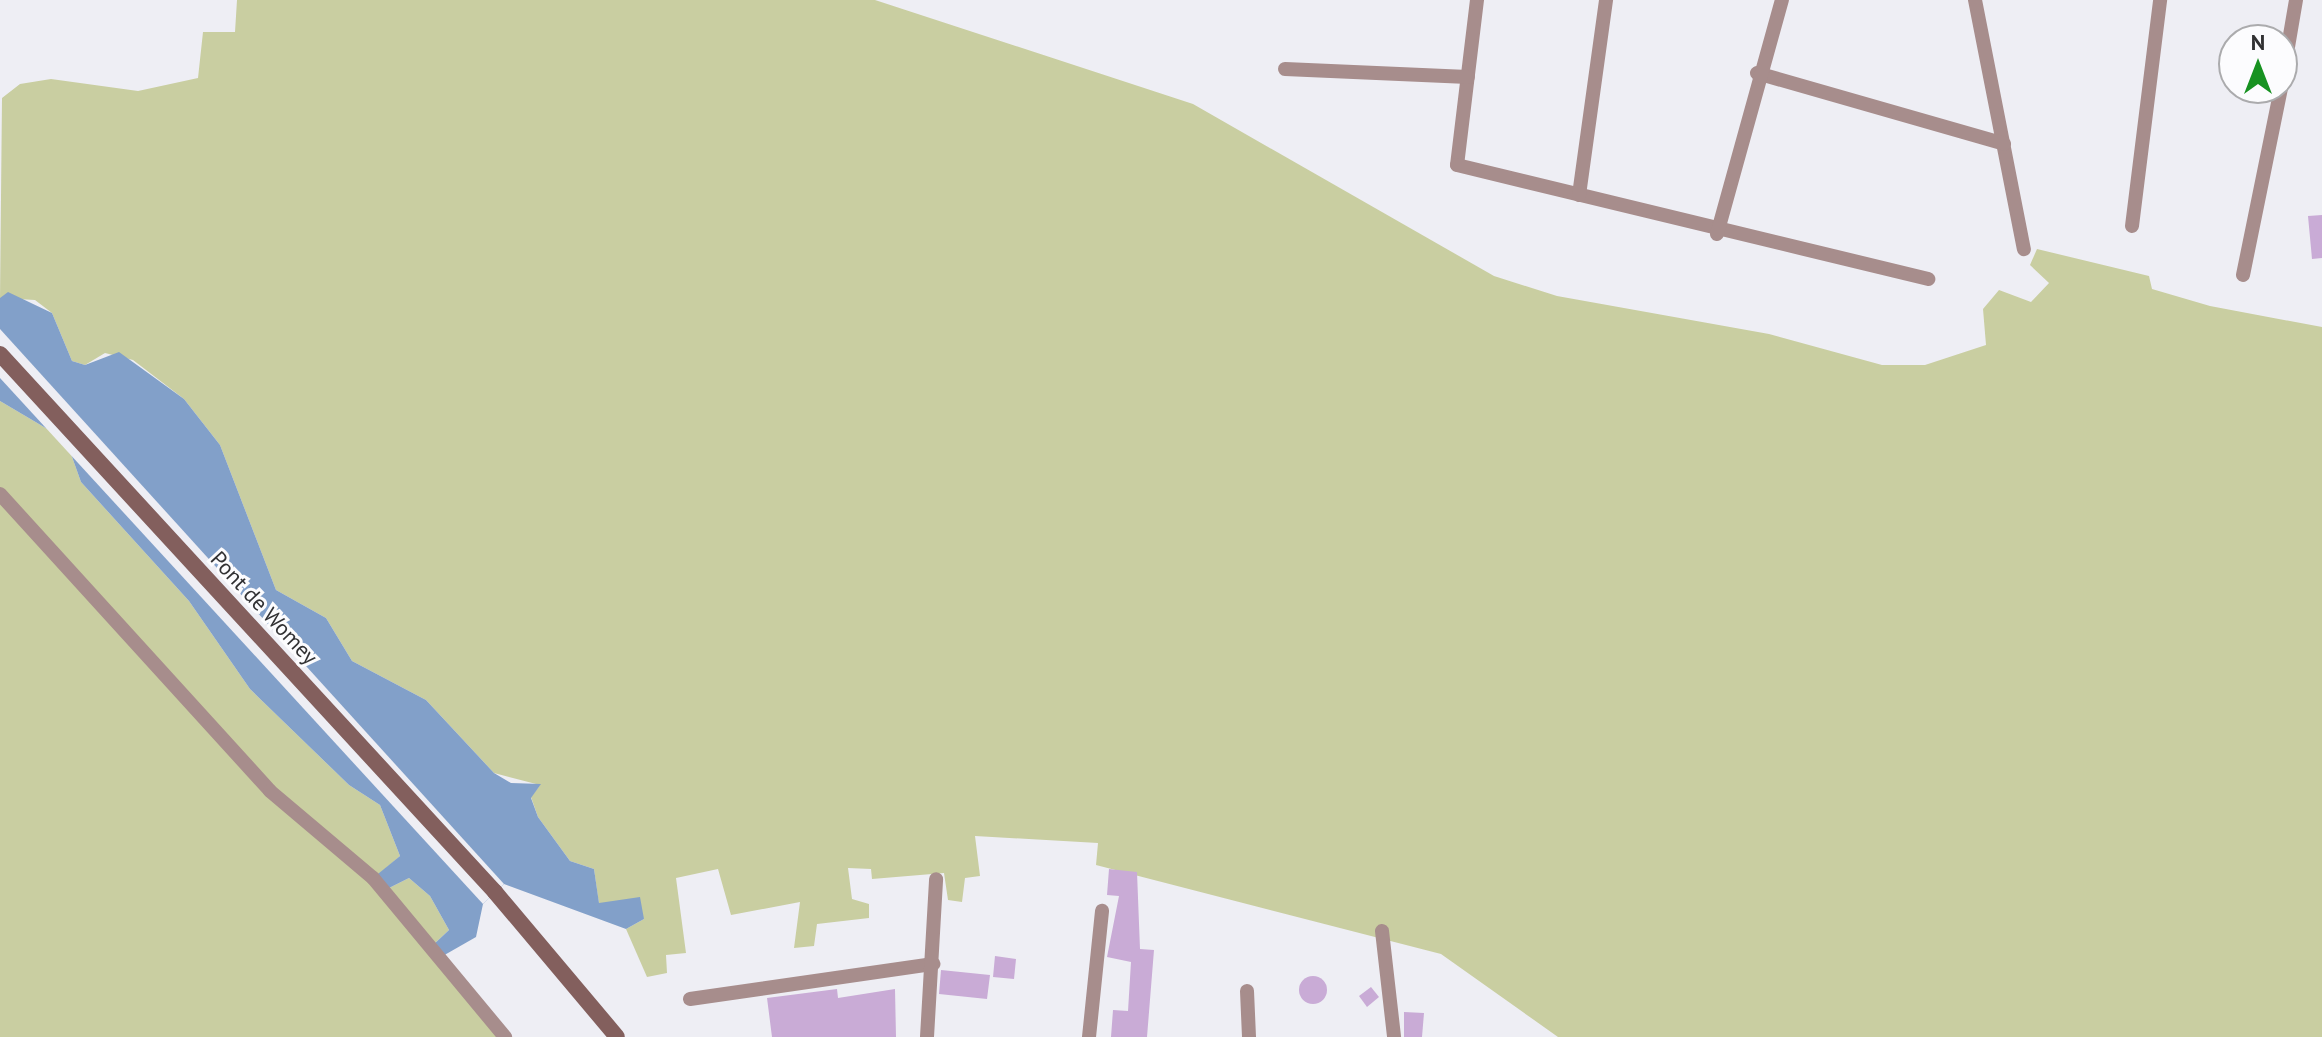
<!DOCTYPE html>
<style>
body{margin:0}
#map{position:relative;width:2322px;height:1037px;overflow:hidden;background:#eeeef4;font-family:"PT Sans",sans-serif}
div>[style]{position:absolute}
.green>*{inset:0;background:#c9cea1}
.water>*{inset:0;background:#82a0c9}
.pier>*{inset:0;background:#eeeef4}
.building>*{inset:0;background:#c9abd6}
.round{border-radius:50%}
.street>*{height:14px;margin:-7px;padding:0 7px;transform-origin:7px;border-radius:7px;background:#a78d8c}
.secondary>*{height:16px;margin:-8px;padding:0 8px;transform-origin:8px;border-radius:8px;background:#835f5d}
span{translate:-50% -50%;white-space:nowrap;text-align:center;line-height:1.15;-webkit-text-stroke:6px #fcfcfe;paint-order:stroke}
.street-label{font-size:22px;color:#313133}
.north{position:absolute;left:2218px;top:24px;width:80px;height:80px;box-sizing:border-box;background:#fcfcfe;border:2px solid #ababad;border-radius:50%;rotate:0deg;font-size:22px;font-weight:700;line-height:32px;text-align:center;color:#313133}
.north::after{content:'';display:block;margin:auto;width:28px;height:36px;background:#179221;clip-path:polygon(50% 0,100% 100%,50% 72%,0 100%)}
</style>
<div id="map">
<div class="green">
<div style="clip-path:polygon(237px 0,875px 0,1193px 104px,1494px 276px,1557px 296px,1769px 334px,1882px 365px,1925px 365px,1986px 345px,1983px 309px,1999px 290px,2031px 302px,2049px 283px,2030px 265px,2037px 249px,2149px 276px,2152px 289px,2210px 306px,2322px 327px,2322px 1037px,1558px 1037px,1441px 954px,1096px 865px,1098px 843px,975px 836px,980px 876px,965px 878px,962px 902px,948px 900px,944px 873px,872px 879px,871px 869px,848px 868px,852px 899px,869px 904px,869px 918px,817px 924px,814px 946px,794px 948px,800px 902px,731px 915px,718px 869px,676px 878px,686px 953px,666px 955px,667px 973px,647px 977px,626px 929px,644px 919px,625px 900px,599px 904px,594px 869px,570px 861px,538px 817px,531px 797px,540px 785px,494px 773px,426px 700px,352px 661px,326px 618px,276px 590px,220px 445px,184px 399px,133px 360px,105px 353px,85px 365px,72px 361px,52px 313px,35px 300px,0 298px,2px 98px,20px 84px,51px 79px,138px 91px,198px 78px,203px 32px,235px 32px)"></div>
<div style="clip-path:polygon(0 401px,66px 440px,81px 482px,189px 601px,250px 689px,349px 785px,380px 805px,400px 856px,379px 874px,383px 891px,409px 878px,430px 896px,449px 930px,433px 945px,505px 1037px,0 1037px)"></div>
</div>
<div class="water">
<div style="clip-path:polygon(8px 292px,52px 313px,72px 361px,85px 365px,119px 352px,184px 399px,220px 445px,276px 590px,326px 618px,352px 661px,426px 700px,494px 773px,511px 783px,541px 784px,531px 798px,538px 817px,570px 861px,594px 869px,599px 903px,640px 897px,644px 919px,626px 929px,504px 884px,483px 904px,476px 937px,441px 957px,432px 946px,449px 930px,430px 896px,409px 878px,383px 891px,373px 878px,400px 856px,380px 805px,349px 785px,250px 689px,189px 601px,81px 482px,66px 440px,0 401px,0 298px)"></div>
</div>
<div class="pier">
<div style="clip-path:polygon(0 329px,504px 884px,483px 904px,0 378px)"></div>
</div>
<div class="building">
<div style="clip-path:polygon(2322px 215px,2322px 258px,2312px 259px,2308px 216px)"></div>
<div style="clip-path:polygon(1109px 869px,1137px 872px,1140px 949px,1154px 950px,1147px 1037px,1111px 1037px,1113px 1010px,1128px 1011px,1131px 962px,1107px 957px,1119px 896px,1107px 895px)"></div>
<div style="clip-path:polygon(995px 956px,1016px 959px,1014px 979px,993px 977px)"></div>
<div style="clip-path:polygon(941px 970px,990px 975px,987px 999px,939px 994px)"></div>
<div class="round" style="left:1299px;top:976px;width:28px;height:28px"></div>
<div style="clip-path:polygon(1371px 987px,1379px 997px,1367px 1007px,1359px 996px)"></div>
<div style="clip-path:polygon(837px 989px,838px 998px,895px 989px,896px 1037px,772px 1037px,767px 998px)"></div>
<div style="clip-path:polygon(1404px 1012px,1424px 1013px,1422px 1037px,1404px 1037px)"></div>
</div>
<div class="street">
<div style="left:1477px;top:0;width:166px;rotate:96.9deg"></div>
<div style="left:1457px;top:165px;width:485px;rotate:13.6deg"></div>
<div style="left:1975px;top:0;width:254px;rotate:78.9deg"></div>
<div style="left:1285px;top:69px;width:183px;rotate:2.5deg"></div>
<div style="left:1757px;top:73px;width:257px;rotate:16deg"></div>
<div style="left:2282px;top:82px;width:83px;rotate:-80.3deg"></div>
<div style="left:1579px;top:195px;width:197px;rotate:-82.1deg"></div>
<div style="left:2132px;top:226px;width:228px;rotate:-82.9deg"></div>
<div style="left:1717px;top:234px;width:243px;rotate:-74.5deg"></div>
<div style="left:2243px;top:275px;width:191px;rotate:-78.5deg"></div>
<div style="left:0;top:494px;width:401px;rotate:47.7deg"></div>
<div style="left:270px;top:791px;width:135px;rotate:40.2deg"></div>
<div style="left:373px;top:878px;width:207px;rotate:50.3deg"></div>
<div style="left:1382px;top:931px;width:107px;rotate:83.5deg"></div>
<div style="left:1247px;top:991px;width:46px;rotate:87.5deg"></div>
<div style="left:690px;top:999px;width:246px;rotate:-8.2deg"></div>
<div style="left:927px;top:1037px;width:158px;rotate:-86.7deg"></div>
<div style="left:1089px;top:1037px;width:127px;rotate:-84.1deg"></div>
</div>
<div class="secondary">
<div style="left:0;top:354px;width:731px;rotate:47.38deg"></div>
<div style="left:495px;top:892px;width:189px;rotate:49.9deg"></div>
</div>
<div class="street-label">
<span style="left:264px;top:608px;rotate:47deg">Pont de Womey</span>
</div>
<div class="north">N</div>
</div>
